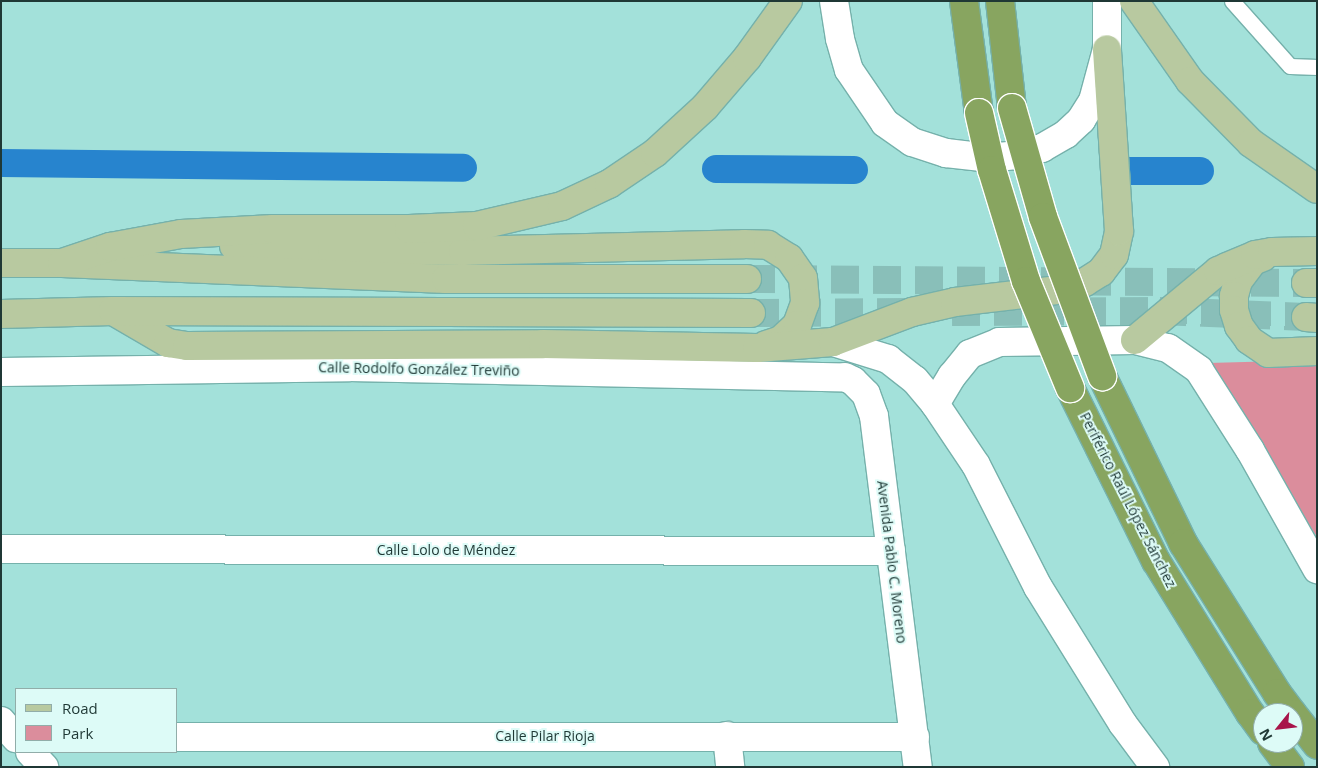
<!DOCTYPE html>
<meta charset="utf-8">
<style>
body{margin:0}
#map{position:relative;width:1318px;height:768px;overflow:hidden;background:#a3e1da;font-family:"Open Sans",sans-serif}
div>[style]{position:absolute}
.green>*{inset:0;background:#db8d9c}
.canal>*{height:28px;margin:-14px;padding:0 14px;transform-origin:14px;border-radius:14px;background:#2784ce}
.primary-tunnel>*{height:28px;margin-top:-14px;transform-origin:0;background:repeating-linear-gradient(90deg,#89bfb9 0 28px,transparent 0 42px)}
.roads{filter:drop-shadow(1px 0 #75b1ab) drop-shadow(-1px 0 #75b1ab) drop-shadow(0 1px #75b1ab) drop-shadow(0 -1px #75b1ab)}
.service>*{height:15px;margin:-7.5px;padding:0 7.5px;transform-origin:7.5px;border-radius:7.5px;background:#fff}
.minor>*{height:28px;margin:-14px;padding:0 14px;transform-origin:14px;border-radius:14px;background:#fff}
.secondary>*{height:28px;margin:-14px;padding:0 14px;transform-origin:14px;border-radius:14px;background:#fff}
.primary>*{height:28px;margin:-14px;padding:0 14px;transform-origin:14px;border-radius:14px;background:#b8c9a0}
.motorway>*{height:28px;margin:-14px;padding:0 14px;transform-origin:14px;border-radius:14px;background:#88a560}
.bridges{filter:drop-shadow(1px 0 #fff) drop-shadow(-1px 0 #fff) drop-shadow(0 1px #fff) drop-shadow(0 -1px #fff)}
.motorway-bridge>*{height:28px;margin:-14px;padding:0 14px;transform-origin:14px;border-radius:14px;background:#88a560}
span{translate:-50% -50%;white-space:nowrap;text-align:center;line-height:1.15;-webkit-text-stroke:4px #ddfbf7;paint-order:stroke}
.street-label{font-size:14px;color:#1f3835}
.frame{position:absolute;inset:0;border:2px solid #1f3835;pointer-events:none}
.legend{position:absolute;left:15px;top:688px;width:162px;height:65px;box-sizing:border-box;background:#ddfbf7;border:1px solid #91ada9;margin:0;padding:6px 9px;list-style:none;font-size:15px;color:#1f3835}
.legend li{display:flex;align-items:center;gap:10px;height:25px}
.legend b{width:25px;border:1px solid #91ada9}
.north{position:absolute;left:1253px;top:703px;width:50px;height:50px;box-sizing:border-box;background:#ddfbf7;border:1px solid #91ada9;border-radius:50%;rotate:241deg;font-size:14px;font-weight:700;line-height:20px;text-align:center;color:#1f3835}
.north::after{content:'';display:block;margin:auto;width:18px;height:22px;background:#a8144a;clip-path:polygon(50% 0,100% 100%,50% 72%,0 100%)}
</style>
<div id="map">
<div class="green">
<div style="clip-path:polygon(1317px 360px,1317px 537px,1208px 363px)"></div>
</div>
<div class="canal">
<div style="left:1px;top:163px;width:462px;rotate:0.6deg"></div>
<div style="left:716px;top:169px;width:138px;rotate:0.4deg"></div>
<div style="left:1126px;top:171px;width:74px"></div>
</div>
<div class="primary-tunnel">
<div style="left:747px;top:279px;width:559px;rotate:0.41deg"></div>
<div style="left:952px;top:312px;width:207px;rotate:-0.3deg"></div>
<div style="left:1159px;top:311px;width:147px;rotate:2.3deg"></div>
<div style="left:751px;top:313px;width:158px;rotate:-0.4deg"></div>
</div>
<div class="roads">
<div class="service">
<div style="left:1232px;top:1px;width:87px;rotate:48.3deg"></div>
<div style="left:1290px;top:66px;width:27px;rotate:2deg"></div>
</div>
<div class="minor">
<div style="left:1px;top:372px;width:348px;rotate:-0.8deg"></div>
<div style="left:349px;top:367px;width:496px;rotate:1.2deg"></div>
<div style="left:845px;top:377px;width:9px;rotate:27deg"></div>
<div style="left:853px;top:381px;width:18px;rotate:45deg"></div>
<div style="left:866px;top:394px;width:23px;rotate:70deg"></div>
<div style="left:874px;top:416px;width:354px;rotate:82.9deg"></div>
<div style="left:1px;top:549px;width:890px;rotate:0.13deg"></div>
<div style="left:1px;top:721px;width:23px;rotate:49deg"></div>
<div style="left:727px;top:736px;width:31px;rotate:84deg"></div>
<div style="left:176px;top:737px;width:739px"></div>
<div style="left:30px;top:752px;width:21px;rotate:47deg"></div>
</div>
<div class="secondary">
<div style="left:834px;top:1px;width:38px;rotate:81deg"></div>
<div style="left:840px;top:39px;width:32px;rotate:74deg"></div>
<div style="left:849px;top:70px;width:64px;rotate:55.8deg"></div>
<div style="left:885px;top:123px;width:33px;rotate:35deg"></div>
<div style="left:912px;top:142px;width:36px;rotate:18deg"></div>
<div style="left:946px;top:153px;width:43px;rotate:6.6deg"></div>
<div style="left:989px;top:158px;width:27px;rotate:-6deg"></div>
<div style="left:1016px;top:155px;width:27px;rotate:-15deg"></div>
<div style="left:1042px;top:148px;width:28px;rotate:-30deg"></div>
<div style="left:1066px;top:134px;width:21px;rotate:-43deg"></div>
<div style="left:1081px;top:120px;width:22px;rotate:-58deg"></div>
<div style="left:1093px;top:101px;width:54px;rotate:-74.9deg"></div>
<div style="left:1107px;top:49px;width:48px;rotate:-90deg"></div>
<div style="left:833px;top:342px;width:58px;rotate:17.2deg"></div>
<div style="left:888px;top:359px;width:34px;rotate:38deg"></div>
<div style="left:915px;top:380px;width:31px;rotate:50deg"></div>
<div style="left:935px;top:404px;width:73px;rotate:56.1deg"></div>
<div style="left:976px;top:465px;width:137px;rotate:63.1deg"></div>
<div style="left:1038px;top:587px;width:161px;rotate:58.2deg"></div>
<div style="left:1123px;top:724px;width:54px;rotate:53.3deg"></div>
<div style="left:935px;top:404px;width:33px;rotate:-59deg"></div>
<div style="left:952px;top:376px;width:28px;rotate:-51deg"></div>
<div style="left:970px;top:354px;width:31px;rotate:-22deg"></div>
<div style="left:999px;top:342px;width:136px;rotate:-0.8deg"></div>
<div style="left:1135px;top:340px;width:34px;rotate:14deg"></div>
<div style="left:1168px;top:348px;width:38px;rotate:35deg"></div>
<div style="left:1199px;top:370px;width:95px;rotate:57.5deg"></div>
<div style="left:1250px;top:450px;width:137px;rotate:60.6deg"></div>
</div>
<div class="primary">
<div style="left:1134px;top:1px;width:98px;rotate:55deg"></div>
<div style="left:1190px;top:81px;width:87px;rotate:45.5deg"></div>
<div style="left:1251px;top:143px;width:80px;rotate:34.9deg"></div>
<div style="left:234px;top:246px;width:98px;rotate:2.3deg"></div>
<div style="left:332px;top:250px;width:131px;rotate:0.4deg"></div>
<div style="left:463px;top:251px;width:281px;rotate:-1.4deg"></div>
<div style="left:744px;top:244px;width:24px;rotate:2deg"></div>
<div style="left:768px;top:245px;width:25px;rotate:32deg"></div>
<div style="left:789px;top:258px;width:24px;rotate:55deg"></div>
<div style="left:803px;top:278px;width:25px;rotate:85deg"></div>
<div style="left:805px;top:303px;width:23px;rotate:110deg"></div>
<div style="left:797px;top:325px;width:22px;rotate:137deg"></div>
<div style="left:781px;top:340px;width:16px;rotate:162deg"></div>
<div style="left:1263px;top:257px;width:11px;rotate:158deg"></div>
<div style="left:1253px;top:261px;width:25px;rotate:127deg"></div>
<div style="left:1238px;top:281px;width:16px;rotate:105deg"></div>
<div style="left:1234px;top:296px;width:14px;rotate:90deg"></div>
<div style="left:1234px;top:310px;width:17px;rotate:73deg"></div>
<div style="left:1239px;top:326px;width:17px;rotate:54deg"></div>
<div style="left:1249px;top:340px;width:23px;rotate:34deg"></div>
<div style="left:1268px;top:353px;width:49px;rotate:-2.3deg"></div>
<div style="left:1px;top:263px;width:61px"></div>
<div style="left:62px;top:263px;width:384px;rotate:2.4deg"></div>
<div style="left:446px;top:279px;width:301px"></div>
<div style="left:62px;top:263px;width:51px;rotate:-18.4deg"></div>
<div style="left:110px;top:247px;width:72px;rotate:-10.4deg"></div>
<div style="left:181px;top:234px;width:92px;rotate:-3.1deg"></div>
<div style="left:273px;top:229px;width:136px"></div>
<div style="left:409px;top:229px;width:68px;rotate:-2.5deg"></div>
<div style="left:477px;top:226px;width:87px;rotate:-13.2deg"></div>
<div style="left:562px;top:206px;width:52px;rotate:-25.1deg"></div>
<div style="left:609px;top:184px;width:55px;rotate:-34deg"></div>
<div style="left:655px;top:153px;width:68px;rotate:-42.6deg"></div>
<div style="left:705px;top:107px;width:65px;rotate:-49.4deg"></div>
<div style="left:747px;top:58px;width:70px;rotate:-54.3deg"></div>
<div style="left:1306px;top:283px;width:11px"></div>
<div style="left:113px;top:311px;width:64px;rotate:30.2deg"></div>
<div style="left:168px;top:343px;width:19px;rotate:9deg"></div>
<div style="left:187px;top:346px;width:356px;rotate:-0.3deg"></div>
<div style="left:543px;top:344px;width:214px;rotate:1.1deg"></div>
<div style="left:757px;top:348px;width:76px;rotate:-4.5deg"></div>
<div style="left:833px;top:342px;width:85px;rotate:-20.8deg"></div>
<div style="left:912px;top:312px;width:44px;rotate:-13.1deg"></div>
<div style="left:955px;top:302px;width:111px;rotate:-6.7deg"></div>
<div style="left:1065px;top:289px;width:21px;rotate:-19deg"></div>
<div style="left:1085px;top:282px;width:19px;rotate:-32deg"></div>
<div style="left:1101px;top:272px;width:21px;rotate:-53deg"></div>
<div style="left:1114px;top:255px;width:25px;rotate:-78deg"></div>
<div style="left:1119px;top:231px;width:182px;rotate:-93.8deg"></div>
<div style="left:1px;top:314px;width:112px;rotate:-1.5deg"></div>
<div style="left:113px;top:311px;width:638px;rotate:0.18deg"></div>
<div style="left:1306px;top:317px;width:11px;rotate:5deg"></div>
<div style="left:1135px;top:340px;width:108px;rotate:-39.7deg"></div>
<div style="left:1218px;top:271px;width:10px;rotate:-24deg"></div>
<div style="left:1227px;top:267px;width:30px;rotate:-23deg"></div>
<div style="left:1255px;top:255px;width:17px;rotate:-10deg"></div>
<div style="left:1272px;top:252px;width:45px;rotate:-1.3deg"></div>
</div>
<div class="motorway">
<div style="left:964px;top:1px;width:113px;rotate:82.4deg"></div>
<div style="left:1000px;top:1px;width:108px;rotate:83.6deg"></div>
<div style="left:1102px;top:376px;width:186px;rotate:64.1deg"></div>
<div style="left:1183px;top:543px;width:177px;rotate:57.9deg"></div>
<div style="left:1277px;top:693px;width:25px;rotate:53deg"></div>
<div style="left:1070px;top:388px;width:193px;rotate:63.6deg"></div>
<div style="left:1156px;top:561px;width:179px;rotate:58.3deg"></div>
<div style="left:1250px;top:713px;width:22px;rotate:54deg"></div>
<div style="left:1293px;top:714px;width:39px;rotate:52deg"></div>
<div style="left:1272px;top:743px;width:30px;rotate:53deg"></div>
</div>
</div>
<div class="bridges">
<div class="motorway-bridge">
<div style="left:1012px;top:108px;width:113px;rotate:74.1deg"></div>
<div style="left:1043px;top:217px;width:170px;rotate:69.6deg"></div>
<div style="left:979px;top:113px;width:58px;rotate:77.2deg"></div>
<div style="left:992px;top:170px;width:116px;rotate:73deg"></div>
<div style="left:1026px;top:281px;width:116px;rotate:67.6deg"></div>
</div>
</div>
<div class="street-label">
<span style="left:419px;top:369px;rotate:1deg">Calle Rodolfo González Treviño</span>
<span style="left:1128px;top:500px;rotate:63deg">Periférico Raúl López Sánchez</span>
<span style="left:446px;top:550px">Calle Lolo de Méndez</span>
<span style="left:892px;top:562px;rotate:83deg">Avenida Pablo C. Moreno</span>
<span style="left:545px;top:736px">Calle Pilar Rioja</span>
</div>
<div class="frame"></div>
<ul class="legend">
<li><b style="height:6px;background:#b8c9a0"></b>Road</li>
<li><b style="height:14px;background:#db8d9c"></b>Park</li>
</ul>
<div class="north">N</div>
</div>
